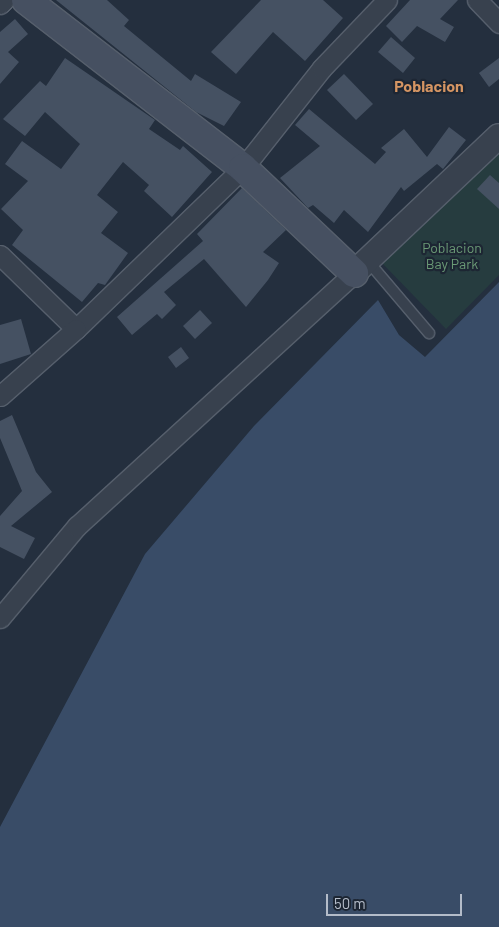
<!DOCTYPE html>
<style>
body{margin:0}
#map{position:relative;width:499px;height:927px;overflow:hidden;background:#242f3e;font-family:Barlow,sans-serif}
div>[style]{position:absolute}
.green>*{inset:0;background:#263c3f}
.water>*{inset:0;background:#394c67}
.building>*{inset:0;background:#455162}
.roads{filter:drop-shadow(1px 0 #565f6c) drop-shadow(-1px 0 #565f6c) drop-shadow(0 1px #565f6c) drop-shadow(0 -1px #565f6c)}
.service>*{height:10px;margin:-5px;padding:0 5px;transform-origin:5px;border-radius:5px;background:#38414e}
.minor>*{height:19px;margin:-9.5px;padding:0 9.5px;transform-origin:9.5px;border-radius:9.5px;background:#38414e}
.tertiary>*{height:24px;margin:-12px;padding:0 12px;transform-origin:12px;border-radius:12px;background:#38414e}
.secondary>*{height:28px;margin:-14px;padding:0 14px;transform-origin:14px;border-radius:14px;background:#465061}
span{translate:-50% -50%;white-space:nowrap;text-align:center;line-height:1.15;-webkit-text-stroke:4.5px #1d2633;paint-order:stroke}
.park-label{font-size:14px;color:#6b9a76}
.quarter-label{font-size:16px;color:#d59563;font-weight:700}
.scale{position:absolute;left:326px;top:894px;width:136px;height:22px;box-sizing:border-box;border:2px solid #b4bcc9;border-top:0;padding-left:6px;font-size:15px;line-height:18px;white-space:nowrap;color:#b4bcc9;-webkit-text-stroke:4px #1d2633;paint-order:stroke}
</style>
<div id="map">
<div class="green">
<div style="clip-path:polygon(499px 148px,499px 275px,446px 329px,381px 262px)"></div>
</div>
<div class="water">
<div style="clip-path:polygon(499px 282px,499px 927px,0 927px,0 827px,145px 554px,254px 426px,378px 300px,399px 335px,425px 357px)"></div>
</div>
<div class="building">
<div style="clip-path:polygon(56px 0,107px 0,129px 20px,124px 26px,191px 81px,195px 74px,241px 102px,224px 126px,196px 112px)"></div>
<div style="clip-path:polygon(261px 0,323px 0,343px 18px,305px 61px,273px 32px,236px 74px,211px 52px)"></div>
<div style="clip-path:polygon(410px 0,458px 0,440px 19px,454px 27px,445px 42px,417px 26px,402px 42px,386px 26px)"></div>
<div style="clip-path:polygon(15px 19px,28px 34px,8px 52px,19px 62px,0 84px,0 32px)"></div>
<div style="clip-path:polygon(391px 37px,415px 58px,403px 73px,378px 52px)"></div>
<div style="clip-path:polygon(65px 58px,155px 120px,149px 129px,180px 150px,183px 146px,212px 172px,172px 217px,144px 191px,149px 185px,123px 162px,97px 195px,118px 212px,101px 233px,128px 253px,105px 285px,98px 283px,82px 302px,12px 245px,23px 230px,1px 209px,28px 181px,5px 164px,22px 141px,61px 169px,80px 144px,45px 112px,25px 136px,3px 119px,40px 81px,46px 86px)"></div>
<div style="clip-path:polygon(499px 58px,499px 79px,489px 87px,479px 73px)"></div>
<div style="clip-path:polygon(344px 74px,373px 104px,356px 120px,327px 90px)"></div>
<div style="clip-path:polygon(309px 109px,375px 164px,386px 152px,381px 148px,404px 129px,427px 157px,449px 127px,466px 140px,443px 169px,437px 164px,404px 191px,401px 187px,368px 232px,344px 210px,334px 223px,313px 205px,308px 208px,280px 178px,320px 146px,295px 125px)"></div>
<div style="clip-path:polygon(490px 175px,499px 183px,499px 209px,477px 189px)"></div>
<div style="clip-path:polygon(242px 188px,286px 230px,263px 252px,279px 263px,268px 280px,246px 307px,204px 259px,164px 292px,176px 305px,162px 319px,157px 314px,132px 335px,117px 317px,203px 241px,197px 234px)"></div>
<div style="clip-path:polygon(200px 310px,212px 323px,195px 339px,183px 326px)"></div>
<div style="clip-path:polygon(21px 319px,31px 354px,0 364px,0 325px)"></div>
<div style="clip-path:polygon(181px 347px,189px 358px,176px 368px,168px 357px)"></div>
<div style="clip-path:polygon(12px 415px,36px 472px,52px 492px,11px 526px,35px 538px,24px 559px,0 547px,0 516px,22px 491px,0 438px,0 421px)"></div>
</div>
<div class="roads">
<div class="service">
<div style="left:367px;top:260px;width:96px;rotate:49.7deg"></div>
</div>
<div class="minor">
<div style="left:477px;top:0;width:32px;rotate:46deg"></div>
<div style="left:0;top:4px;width:6px;rotate:-45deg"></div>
<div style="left:0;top:255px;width:106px;rotate:44.2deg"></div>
<div style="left:76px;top:329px;width:232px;rotate:-44deg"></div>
<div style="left:243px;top:168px;width:127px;rotate:-51.7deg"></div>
<div style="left:322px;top:68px;width:94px;rotate:-46.3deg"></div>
<div style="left:0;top:396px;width:101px;rotate:-41.4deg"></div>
<div style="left:0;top:618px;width:120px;rotate:-50.1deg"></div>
<div style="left:77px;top:526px;width:375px;rotate:-42.4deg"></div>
</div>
<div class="tertiary">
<div style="left:354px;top:273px;width:199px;rotate:-43.4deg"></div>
</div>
<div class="secondary">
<div style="left:26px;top:0;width:274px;rotate:37.7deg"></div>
<div style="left:243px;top:168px;width:153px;rotate:43.4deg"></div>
</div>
</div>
<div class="park-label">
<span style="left:452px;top:256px">Poblacion<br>Bay Park</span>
</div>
<div class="quarter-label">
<span style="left:429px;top:86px">Poblacion</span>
</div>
<div class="scale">50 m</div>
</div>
